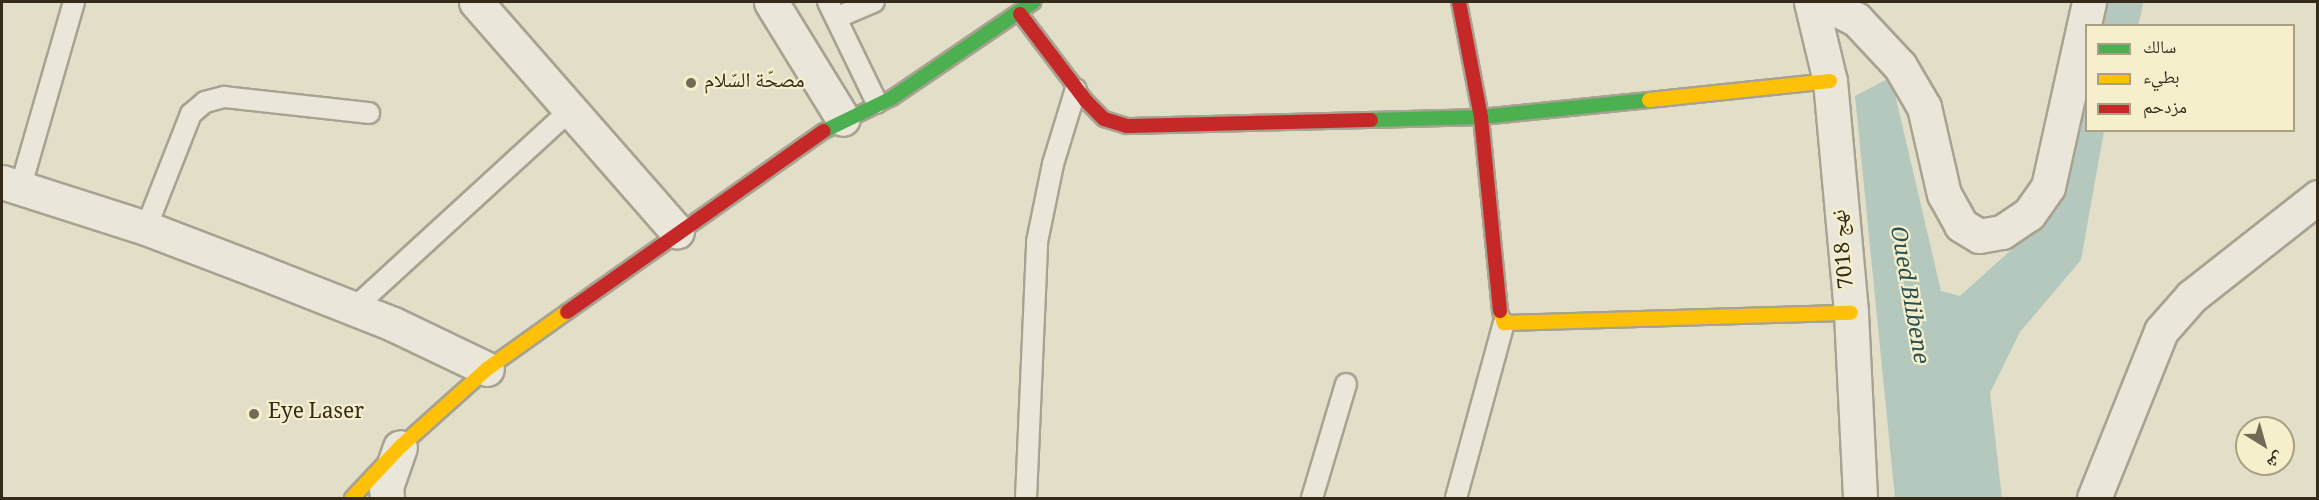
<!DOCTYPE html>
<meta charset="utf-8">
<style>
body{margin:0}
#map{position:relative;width:2319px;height:500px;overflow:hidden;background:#e2dec7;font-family:Georgia,"Noto Naskh Arabic",serif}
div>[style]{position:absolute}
.water>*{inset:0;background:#b4c8be}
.river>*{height:58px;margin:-29px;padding:0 29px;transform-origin:29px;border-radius:29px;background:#b4c8be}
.roads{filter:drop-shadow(2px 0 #a7a291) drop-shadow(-2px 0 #a7a291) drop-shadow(0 2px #a7a291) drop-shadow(0 -2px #a7a291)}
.lane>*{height:20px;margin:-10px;padding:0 10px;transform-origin:10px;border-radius:10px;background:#eae7da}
.street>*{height:33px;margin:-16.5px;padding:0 16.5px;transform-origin:16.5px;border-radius:16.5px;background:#eae7da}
.fast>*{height:14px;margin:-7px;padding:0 7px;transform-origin:7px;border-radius:7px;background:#4caf50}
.slow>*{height:14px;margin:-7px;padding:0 7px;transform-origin:7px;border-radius:7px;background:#ffc107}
.jam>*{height:14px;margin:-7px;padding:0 7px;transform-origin:7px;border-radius:7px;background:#c62828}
.dots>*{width:16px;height:16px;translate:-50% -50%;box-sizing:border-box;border:3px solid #f5efcc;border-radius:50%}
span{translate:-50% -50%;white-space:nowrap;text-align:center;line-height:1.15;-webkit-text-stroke:4.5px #f5efcc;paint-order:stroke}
.poi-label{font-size:21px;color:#342b1b}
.left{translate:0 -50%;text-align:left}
.street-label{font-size:21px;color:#342b1b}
.water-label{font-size:22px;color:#2a5054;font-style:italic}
.frame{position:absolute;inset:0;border:3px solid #342b1b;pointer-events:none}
.legend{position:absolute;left:2085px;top:24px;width:210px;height:108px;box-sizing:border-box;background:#f5efcc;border:2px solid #a8a185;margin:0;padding:8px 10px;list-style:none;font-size:18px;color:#342b1b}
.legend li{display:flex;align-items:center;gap:12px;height:30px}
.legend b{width:30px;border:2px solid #a8a185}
.north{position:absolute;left:2235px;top:416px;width:60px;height:60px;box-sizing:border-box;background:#f5efcc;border:2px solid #a8a185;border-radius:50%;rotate:143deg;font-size:16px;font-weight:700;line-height:24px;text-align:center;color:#342b1b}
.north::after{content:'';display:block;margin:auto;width:21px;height:27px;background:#716a57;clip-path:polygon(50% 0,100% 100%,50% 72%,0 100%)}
</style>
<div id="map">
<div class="water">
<div style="clip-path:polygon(2095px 2px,2125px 10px,2123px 25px,2091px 26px)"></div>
<div style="clip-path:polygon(2086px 53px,2086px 130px,2104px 131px,2081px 260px,2020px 332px,1990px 393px,2002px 498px,1895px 498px,1855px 96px,1891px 77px,1941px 291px,1960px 296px,2032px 231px)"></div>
</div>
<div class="river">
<div style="left:2108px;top:26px;width:25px;rotate:-76deg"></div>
</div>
<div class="roads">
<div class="lane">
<div style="left:828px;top:2px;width:112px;rotate:64.1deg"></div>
<div style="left:838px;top:17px;width:39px;rotate:-23deg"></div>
<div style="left:20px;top:189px;width:195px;rotate:-73.9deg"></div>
<div style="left:146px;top:228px;width:123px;rotate:-68.5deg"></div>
<div style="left:191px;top:114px;width:18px;rotate:-41deg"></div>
<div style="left:205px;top:102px;width:20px;rotate:-15deg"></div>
<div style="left:224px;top:97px;width:146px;rotate:6.3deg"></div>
<div style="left:353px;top:309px;width:296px;rotate:-42.5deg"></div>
<div style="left:1026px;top:498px;width:256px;rotate:-87.5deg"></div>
<div style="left:1037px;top:242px;width:80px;rotate:-78.4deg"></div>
<div style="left:1053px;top:164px;width:78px;rotate:-73deg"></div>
<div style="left:1312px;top:498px;width:119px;rotate:-73.4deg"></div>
<div style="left:1456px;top:498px;width:181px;rotate:-74.7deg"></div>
</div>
<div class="street">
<div style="left:476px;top:2px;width:305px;rotate:48.8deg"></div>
<div style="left:771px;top:2px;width:137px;rotate:58.4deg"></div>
<div style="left:1811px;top:2px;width:81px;rotate:76.5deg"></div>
<div style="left:1830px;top:81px;width:233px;rotate:84.8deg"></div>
<div style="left:1851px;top:313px;width:185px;rotate:87.2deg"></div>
<div style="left:1822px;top:2px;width:38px;rotate:27deg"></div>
<div style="left:1856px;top:19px;width:64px;rotate:46.9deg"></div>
<div style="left:1900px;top:66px;width:48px;rotate:59.7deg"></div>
<div style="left:1924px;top:107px;width:89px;rotate:77.1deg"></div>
<div style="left:1944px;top:194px;width:35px;rotate:61deg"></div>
<div style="left:1961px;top:225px;width:21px;rotate:31deg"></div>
<div style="left:1979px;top:236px;width:23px;rotate:-10deg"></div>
<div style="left:2002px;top:232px;width:32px;rotate:-34deg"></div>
<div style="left:2029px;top:214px;width:33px;rotate:-55deg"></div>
<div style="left:2048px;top:187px;width:189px;rotate:-77.5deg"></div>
<div style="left:2px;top:182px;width:151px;rotate:17.7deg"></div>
<div style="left:146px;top:228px;width:118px;rotate:20.9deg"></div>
<div style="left:256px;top:270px;width:147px;rotate:21.5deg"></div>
<div style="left:393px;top:324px;width:104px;rotate:25.6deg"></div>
<div style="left:387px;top:498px;width:11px;rotate:-95deg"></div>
<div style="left:386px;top:487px;width:42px;rotate:-70.7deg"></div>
<div style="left:2094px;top:498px;width:180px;rotate:-68.1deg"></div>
<div style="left:2161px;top:331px;width:47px;rotate:-48.5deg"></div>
<div style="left:2192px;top:296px;width:160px;rotate:-38.2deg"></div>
</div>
<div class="fast">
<div style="left:1371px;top:120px;width:110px;rotate:-1.6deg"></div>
<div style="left:1481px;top:117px;width:169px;rotate:-5.8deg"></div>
<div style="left:824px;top:131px;width:76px;rotate:-25.9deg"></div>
<div style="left:892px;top:98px;width:171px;rotate:-34.2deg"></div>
</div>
<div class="slow">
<div style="left:1649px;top:100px;width:182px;rotate:-6deg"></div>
<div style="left:1500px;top:311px;width:13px;rotate:72deg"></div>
<div style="left:1504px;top:323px;width:347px;rotate:-1.7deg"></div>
<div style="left:352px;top:498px;width:70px;rotate:-46.7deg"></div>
<div style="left:400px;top:447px;width:117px;rotate:-41.9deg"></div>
<div style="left:487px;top:369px;width:98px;rotate:-35.5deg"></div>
</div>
<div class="jam">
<div style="left:1459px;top:2px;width:117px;rotate:79.2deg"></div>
<div style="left:1481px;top:117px;width:195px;rotate:84.4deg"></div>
<div style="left:1020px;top:14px;width:109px;rotate:52.8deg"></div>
<div style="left:1086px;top:101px;width:25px;rotate:45deg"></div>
<div style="left:1104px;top:119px;width:24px;rotate:17deg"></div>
<div style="left:1127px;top:126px;width:244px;rotate:-1.4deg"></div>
<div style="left:567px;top:312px;width:314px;rotate:-35.2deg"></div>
</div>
</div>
<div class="dots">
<div style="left:691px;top:83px;background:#716a57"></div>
<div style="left:254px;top:414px;background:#716a57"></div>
</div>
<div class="poi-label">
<span class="left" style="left:704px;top:83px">مصحّة السّلام</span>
<span class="left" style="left:268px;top:414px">Eye Laser</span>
</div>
<div class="street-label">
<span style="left:1845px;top:249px;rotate:-96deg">نهج 7018</span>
</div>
<div class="water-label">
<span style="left:1907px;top:294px;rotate:80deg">Oued Blibene</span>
</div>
<div class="frame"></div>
<ul class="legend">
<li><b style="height:8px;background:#4caf50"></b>سالك</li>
<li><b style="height:8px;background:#ffc107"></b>بطيء</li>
<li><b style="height:8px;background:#c62828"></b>مزدحم</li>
</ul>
<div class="north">ش</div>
</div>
